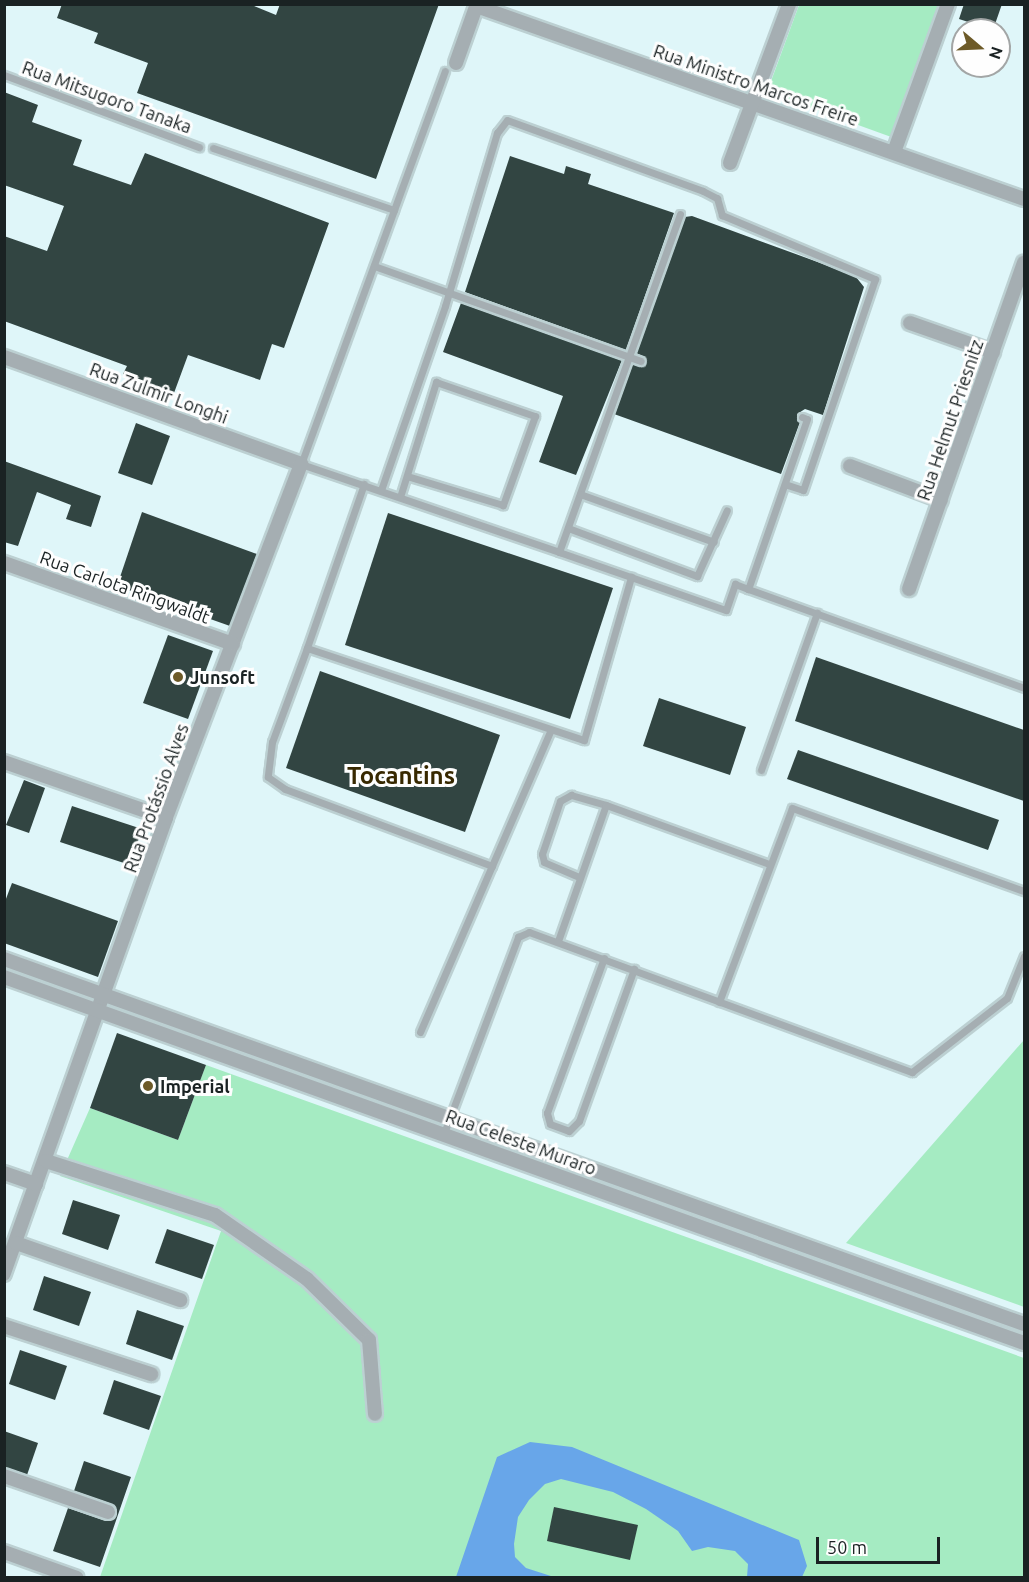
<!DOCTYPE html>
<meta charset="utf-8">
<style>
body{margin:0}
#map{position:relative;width:1029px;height:1582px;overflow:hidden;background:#dff6f9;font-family:Ubuntu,sans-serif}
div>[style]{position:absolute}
.green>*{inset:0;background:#a5ebc2}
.water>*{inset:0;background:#68a6e9}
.building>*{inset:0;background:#324542}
.roads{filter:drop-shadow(2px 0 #bcd0d2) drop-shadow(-2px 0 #bcd0d2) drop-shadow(0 2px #bcd0d2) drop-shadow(0 -2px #bcd0d2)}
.service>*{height:7px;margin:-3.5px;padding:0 3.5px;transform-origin:3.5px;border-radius:3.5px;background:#a5aeb2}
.minor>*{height:14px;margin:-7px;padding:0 7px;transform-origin:7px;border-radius:7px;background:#a5aeb2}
.dots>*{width:16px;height:16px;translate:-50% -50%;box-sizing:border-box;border:3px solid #fefefe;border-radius:50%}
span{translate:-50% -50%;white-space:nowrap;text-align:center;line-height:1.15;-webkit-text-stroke:6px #fefefe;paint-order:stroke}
.street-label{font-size:18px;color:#1a2223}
.poi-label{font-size:18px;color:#1a2223;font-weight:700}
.left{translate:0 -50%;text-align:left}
.district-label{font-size:24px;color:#372800;font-weight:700}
.frame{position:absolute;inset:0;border:6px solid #1a2223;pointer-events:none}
.north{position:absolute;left:951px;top:18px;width:60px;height:60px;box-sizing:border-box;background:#fefefe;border:2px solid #a3a6a6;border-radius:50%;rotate:109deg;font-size:16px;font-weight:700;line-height:24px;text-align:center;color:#1a2223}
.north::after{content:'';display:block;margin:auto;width:21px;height:27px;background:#6d5a28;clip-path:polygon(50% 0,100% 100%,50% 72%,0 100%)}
.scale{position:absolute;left:816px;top:1537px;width:124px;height:27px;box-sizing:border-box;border:3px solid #1a2223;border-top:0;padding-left:8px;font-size:18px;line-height:21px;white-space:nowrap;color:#1a2223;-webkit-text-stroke:4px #fefefe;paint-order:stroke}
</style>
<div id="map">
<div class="green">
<div style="clip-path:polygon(799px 5px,941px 5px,894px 138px,767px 92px)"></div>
<div style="clip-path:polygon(1024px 1040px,1024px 1307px,846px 1243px)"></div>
<div style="clip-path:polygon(206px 1065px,1024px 1358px,1024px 1577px,100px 1577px,221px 1231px,60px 1176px,90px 1108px,178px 1140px)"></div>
</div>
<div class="water">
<div style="clip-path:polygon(530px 1442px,572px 1447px,799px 1540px,807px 1566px,802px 1577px,747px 1577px,748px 1564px,735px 1551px,708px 1547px,692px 1551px,678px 1531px,646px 1509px,613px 1492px,561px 1479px,545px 1484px,529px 1500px,518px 1517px,514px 1544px,515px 1557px,526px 1568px,554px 1577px,456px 1577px,497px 1457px)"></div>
</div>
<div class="building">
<div style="clip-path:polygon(62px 4px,249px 4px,276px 15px,280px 4px,439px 4px,376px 179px,137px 93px,148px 63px,94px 43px,98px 33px,57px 18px)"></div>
<div style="clip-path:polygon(964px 4px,1002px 4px,993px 30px,959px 19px)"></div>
<div style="clip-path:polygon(4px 92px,38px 105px,32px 122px,82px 140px,73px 165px,131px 185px,145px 153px,329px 223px,284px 348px,272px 344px,260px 380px,188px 355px,174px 393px,123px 374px,127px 366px,4px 321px,4px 236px,47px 251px,64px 206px,4px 185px)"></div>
<div style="clip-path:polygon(510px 156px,564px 174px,566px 166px,591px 174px,588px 184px,674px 213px,626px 350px,465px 292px)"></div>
<div style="clip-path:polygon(692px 216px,823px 264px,856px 277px,864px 287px,823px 415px,805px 409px,797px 414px,800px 422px,781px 474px,614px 414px,632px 364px,646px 363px,645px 357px,636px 353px,685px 217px)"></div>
<div style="clip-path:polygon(461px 303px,622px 360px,576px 475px,539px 462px,563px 396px,443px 352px)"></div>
<div style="clip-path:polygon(136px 423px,170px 436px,152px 485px,118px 473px)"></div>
<div style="clip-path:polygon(4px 461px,101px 496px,91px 527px,66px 519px,71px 505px,37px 492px,18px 546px,4px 542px)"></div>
<div style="clip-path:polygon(142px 512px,257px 554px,230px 626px,117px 586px)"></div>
<div style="clip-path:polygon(388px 513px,613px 588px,570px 719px,345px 645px)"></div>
<div style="clip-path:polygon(168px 635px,213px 651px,188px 719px,143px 703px)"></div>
<div style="clip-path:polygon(816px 657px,1024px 730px,1024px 801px,795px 721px)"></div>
<div style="clip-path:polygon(320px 671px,500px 735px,465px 832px,286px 768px)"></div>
<div style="clip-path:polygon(659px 698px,746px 727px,730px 775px,643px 746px)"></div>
<div style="clip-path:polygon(798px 750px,999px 820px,988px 850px,787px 779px)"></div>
<div style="clip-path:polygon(24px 780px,45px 788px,29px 833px,6px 825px)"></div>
<div style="clip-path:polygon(72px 806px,142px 829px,130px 865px,60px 842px)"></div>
<div style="clip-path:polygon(12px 883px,118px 921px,98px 977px,4px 943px,4px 904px)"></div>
<div style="clip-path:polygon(117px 1033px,206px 1065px,178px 1140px,90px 1108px)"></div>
<div style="clip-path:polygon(73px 1200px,120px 1215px,108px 1250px,62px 1234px)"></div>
<div style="clip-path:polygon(167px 1229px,214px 1245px,202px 1279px,155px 1263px)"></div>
<div style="clip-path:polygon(44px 1276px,91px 1292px,79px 1326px,33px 1310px)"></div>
<div style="clip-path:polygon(137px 1310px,184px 1326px,172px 1360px,126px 1344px)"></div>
<div style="clip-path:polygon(20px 1350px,67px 1366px,55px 1400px,9px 1384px)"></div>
<div style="clip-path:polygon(114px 1380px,161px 1396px,149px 1430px,103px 1414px)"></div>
<div style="clip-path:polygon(4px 1431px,38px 1443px,27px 1475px,4px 1467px)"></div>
<div style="clip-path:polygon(84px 1461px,131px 1477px,100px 1567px,53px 1551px,68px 1508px,106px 1521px,117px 1514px,111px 1504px,74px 1491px)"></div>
<div style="clip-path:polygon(554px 1507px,638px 1525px,630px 1560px,547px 1541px)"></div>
</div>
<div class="roads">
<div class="service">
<div style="left:4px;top:75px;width:208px;rotate:20.3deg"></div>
<div style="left:213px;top:148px;width:191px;rotate:18.9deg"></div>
<div style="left:394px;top:210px;width:148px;rotate:-69.9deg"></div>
<div style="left:394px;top:210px;width:270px;rotate:110.1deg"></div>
<div style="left:301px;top:464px;width:273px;rotate:18.8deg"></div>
<div style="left:559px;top:552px;width:359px;rotate:-70.3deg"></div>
<div style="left:374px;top:266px;width:283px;rotate:19.6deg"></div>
<div style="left:802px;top:417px;width:5px;rotate:22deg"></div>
<div style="left:807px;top:419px;width:180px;rotate:109.1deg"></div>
<div style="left:748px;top:589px;width:293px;rotate:19.7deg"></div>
<div style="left:364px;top:484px;width:174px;rotate:109.2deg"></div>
<div style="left:307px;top:648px;width:292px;rotate:18.4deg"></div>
<div style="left:584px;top:740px;width:170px;rotate:-73.9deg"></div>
<div style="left:381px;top:490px;width:195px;rotate:-70.8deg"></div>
<div style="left:445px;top:306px;width:181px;rotate:-73.3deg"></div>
<div style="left:497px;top:133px;width:16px;rotate:-52deg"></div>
<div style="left:507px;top:120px;width:208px;rotate:19.9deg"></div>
<div style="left:703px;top:191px;width:16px;rotate:27deg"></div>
<div style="left:717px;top:198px;width:18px;rotate:74deg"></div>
<div style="left:722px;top:215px;width:166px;rotate:22.7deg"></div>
<div style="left:875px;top:279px;width:223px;rotate:108.8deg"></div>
<div style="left:803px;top:490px;width:19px;rotate:-162deg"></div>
<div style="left:580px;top:494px;width:142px;rotate:19.7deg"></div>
<div style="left:400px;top:497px;width:121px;rotate:-72.6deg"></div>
<div style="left:436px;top:382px;width:105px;rotate:19deg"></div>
<div style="left:535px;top:416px;width:95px;rotate:109.8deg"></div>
<div style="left:503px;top:505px;width:100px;rotate:-163.2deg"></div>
<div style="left:568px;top:528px;width:138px;rotate:20.4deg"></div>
<div style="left:697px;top:576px;width:72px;rotate:-65.6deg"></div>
<div style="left:559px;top:552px;width:177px;rotate:19.2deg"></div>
<div style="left:726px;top:610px;width:28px;rotate:-71deg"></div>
<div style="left:735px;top:584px;width:14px;rotate:21deg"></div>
<div style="left:307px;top:648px;width:100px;rotate:110.4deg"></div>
<div style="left:272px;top:742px;width:35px;rotate:97deg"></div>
<div style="left:268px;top:777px;width:21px;rotate:35deg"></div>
<div style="left:285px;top:789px;width:221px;rotate:20.4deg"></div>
<div style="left:761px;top:770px;width:167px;rotate:-70.4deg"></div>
<div style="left:579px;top:877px;width:38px;rotate:-157deg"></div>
<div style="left:544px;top:862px;width:8px;rotate:-104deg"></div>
<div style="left:542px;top:854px;width:56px;rotate:-71.2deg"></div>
<div style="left:560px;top:801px;width:13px;rotate:-29deg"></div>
<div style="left:571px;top:795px;width:36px;rotate:16deg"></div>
<div style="left:558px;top:941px;width:144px;rotate:-70.6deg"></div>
<div style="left:606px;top:805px;width:173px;rotate:19.9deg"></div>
<div style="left:604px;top:958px;width:165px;rotate:110.2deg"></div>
<div style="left:547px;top:1113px;width:11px;rotate:75deg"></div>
<div style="left:550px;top:1124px;width:20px;rotate:20deg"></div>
<div style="left:569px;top:1131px;width:14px;rotate:-45deg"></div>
<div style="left:579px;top:1121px;width:162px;rotate:-70.1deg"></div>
<div style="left:719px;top:1002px;width:207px;rotate:-69.4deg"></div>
<div style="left:792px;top:808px;width:246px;rotate:19.7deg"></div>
<div style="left:420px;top:1032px;width:329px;rotate:-66.6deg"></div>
<div style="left:444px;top:1133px;width:210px;rotate:-69.3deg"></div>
<div style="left:518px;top:937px;width:12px;rotate:-24deg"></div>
<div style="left:529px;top:932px;width:408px;rotate:20.1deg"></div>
<div style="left:912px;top:1072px;width:120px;rotate:-37.9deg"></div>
<div style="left:1007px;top:998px;width:45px;rotate:-68deg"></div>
</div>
<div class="minor">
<div style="left:476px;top:6px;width:581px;rotate:19.4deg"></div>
<div style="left:456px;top:63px;width:63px;rotate:-70.4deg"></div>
<div style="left:894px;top:152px;width:158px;rotate:-70deg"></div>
<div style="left:730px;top:163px;width:170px;rotate:-69.6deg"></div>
<div style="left:910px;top:323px;width:88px;rotate:19.3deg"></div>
<div style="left:4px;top:357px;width:316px;rotate:19.8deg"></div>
<div style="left:301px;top:464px;width:379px;rotate:110.9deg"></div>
<div style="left:166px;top:818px;width:484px;rotate:109.6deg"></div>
<div style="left:850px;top:466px;width:97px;rotate:20.5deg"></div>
<div style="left:4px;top:563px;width:243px;rotate:19.5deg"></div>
<div style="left:909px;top:589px;width:346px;rotate:-70.6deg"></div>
<div style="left:4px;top:762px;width:171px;rotate:19.1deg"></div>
<div style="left:4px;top:959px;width:1083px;rotate:19.69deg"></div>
<div style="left:4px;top:977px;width:1084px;rotate:19.74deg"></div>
<div style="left:46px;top:1161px;width:177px;rotate:17.7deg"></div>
<div style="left:215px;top:1215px;width:112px;rotate:34.8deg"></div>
<div style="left:307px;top:1279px;width:87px;rotate:44.5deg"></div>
<div style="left:369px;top:1340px;width:74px;rotate:85.4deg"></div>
<div style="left:4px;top:1173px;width:34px;rotate:19deg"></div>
<div style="left:16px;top:1243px;width:174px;rotate:19.2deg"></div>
<div style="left:4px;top:1326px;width:155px;rotate:18.1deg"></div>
<div style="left:4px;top:1476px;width:110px;rotate:19.1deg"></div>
<div style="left:4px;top:1552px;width:77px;rotate:19.6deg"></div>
</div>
</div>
<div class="dots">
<div style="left:178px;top:677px;background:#6d5a28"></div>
<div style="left:148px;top:1086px;background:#6d5a28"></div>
</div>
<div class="street-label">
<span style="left:756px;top:85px;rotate:19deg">Rua Ministro Marcos Freire</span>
<span style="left:107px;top:97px;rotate:20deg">Rua Mitsugoro Tanaka</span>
<span style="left:159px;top:393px;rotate:20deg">Rua Zulmir Longhi</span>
<span style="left:950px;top:420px;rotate:-71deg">Rua Helmut Priesnitz</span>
<span style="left:125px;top:587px;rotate:20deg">Rua Carlota Ringwaldt</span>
<span style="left:156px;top:798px;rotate:-70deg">Rua Protássio Alves</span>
<span style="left:521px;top:1142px;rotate:20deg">Rua Celeste Muraro</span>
</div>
<div class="poi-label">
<span class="left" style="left:190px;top:677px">Junsoft</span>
<span class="left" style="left:160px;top:1086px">Imperial</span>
</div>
<div class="district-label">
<span style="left:401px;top:776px">Tocantins</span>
</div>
<div class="frame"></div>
<div class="north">N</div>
<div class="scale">50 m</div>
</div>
